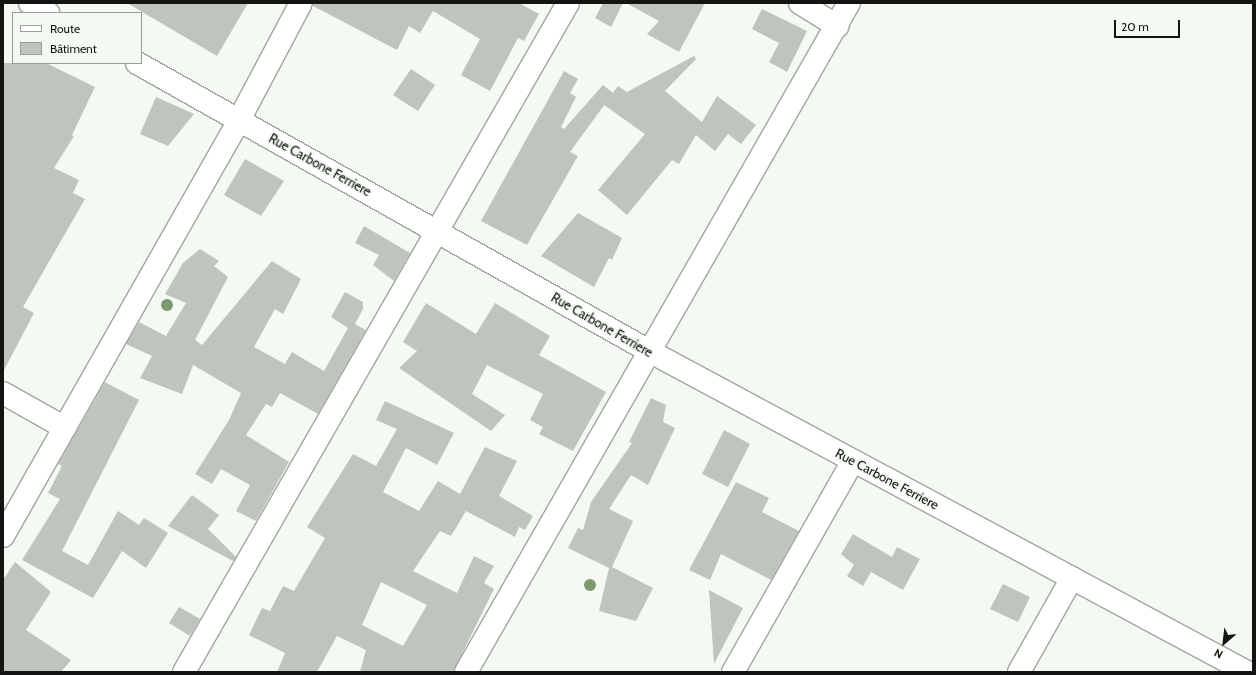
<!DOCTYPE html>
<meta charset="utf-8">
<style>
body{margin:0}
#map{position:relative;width:1256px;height:675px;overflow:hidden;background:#f4f9f3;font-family:Cabin,sans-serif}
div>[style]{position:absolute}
.building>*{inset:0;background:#c0c4be}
.roads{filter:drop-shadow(1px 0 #a2a6a0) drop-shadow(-1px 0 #a2a6a0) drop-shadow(0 1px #a2a6a0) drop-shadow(0 -1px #a2a6a0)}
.minor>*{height:22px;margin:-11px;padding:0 11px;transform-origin:11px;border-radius:11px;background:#fff}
.trees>*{width:12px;height:12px;margin:-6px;border-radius:50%;background:#7e996e}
span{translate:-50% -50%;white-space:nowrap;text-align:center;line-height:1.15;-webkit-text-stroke:4px #f4f9f3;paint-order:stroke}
.street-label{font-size:13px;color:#141513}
.frame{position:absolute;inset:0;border:4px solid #141513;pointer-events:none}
.legend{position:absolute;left:12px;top:12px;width:130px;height:52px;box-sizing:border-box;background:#f4f9f3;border:1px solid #9a9e99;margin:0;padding:5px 7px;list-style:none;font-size:12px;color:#141513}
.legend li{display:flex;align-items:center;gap:8px;height:20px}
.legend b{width:20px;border:1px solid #9a9e99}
.north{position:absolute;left:1204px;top:623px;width:40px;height:40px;-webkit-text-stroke:3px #f4f9f3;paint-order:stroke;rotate:208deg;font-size:11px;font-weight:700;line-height:16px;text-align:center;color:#141513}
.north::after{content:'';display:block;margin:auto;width:14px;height:18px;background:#141513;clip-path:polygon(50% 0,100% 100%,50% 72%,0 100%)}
.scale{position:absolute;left:1114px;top:20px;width:66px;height:18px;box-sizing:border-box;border:2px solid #141513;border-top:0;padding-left:5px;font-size:12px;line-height:14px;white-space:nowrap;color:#141513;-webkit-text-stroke:3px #f4f9f3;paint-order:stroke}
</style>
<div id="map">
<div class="building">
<div style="clip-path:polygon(127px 3px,248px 3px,217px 56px)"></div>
<div style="clip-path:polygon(313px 3px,519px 3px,539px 14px,524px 41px,518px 38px,490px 91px,461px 75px,480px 39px,433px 11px,420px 33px,409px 26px,397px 50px,313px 6px)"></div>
<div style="clip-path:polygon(603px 3px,623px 3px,611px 27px,595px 18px)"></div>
<div style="clip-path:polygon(626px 3px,705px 3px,679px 52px,647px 34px,659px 21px)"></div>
<div style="clip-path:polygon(762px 9px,807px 31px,787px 72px,769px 62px,779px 43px,752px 29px)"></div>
<div style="clip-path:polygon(694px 56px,696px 59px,665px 91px,702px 122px,717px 96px,756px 125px,741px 144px,728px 134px,715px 151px,696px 135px,679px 164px,672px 160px,627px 215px,598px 190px,645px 134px,604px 105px,618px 86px,627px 92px)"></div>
<div style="clip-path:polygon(3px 63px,46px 63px,95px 87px,72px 135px,74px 136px,54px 168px,79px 180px,73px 193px,85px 199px,23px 307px,34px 313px,3px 372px)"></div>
<div style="clip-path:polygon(411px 69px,435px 85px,418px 111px,393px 95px)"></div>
<div style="clip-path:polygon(564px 71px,578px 79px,570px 93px,576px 97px,561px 127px,564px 129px,603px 85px,613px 93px,570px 152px,578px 156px,527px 245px,481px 221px)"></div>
<div style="clip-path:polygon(156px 97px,194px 114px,168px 146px,140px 134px)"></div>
<div style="clip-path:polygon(245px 159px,284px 181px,261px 216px,224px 195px)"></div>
<div style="clip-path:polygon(578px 213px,622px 238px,612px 260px,609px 258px,594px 287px,541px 256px)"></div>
<div style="clip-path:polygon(364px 226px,410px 253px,394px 281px,373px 265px,379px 255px,355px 243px)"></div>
<div style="clip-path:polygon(200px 249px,219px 261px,214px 266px,228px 277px,195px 340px,202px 345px,272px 261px,301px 279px,283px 314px,275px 309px,254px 347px,285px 364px,292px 352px,324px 371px,348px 328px,331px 317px,345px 292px,363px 302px,363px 309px,355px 324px,366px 330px,318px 414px,280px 393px,272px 407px,266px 404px,246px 435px,289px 462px,256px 521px,236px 511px,250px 485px,221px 469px,212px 484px,195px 474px,229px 420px,241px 393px,193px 365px,182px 394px,140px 378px,152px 356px,126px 344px,139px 322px,166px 336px,186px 303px,165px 294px,183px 263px)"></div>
<div style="clip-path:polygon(426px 303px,476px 334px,495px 303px,550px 336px,539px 355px,606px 392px,573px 451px,539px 434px,543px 427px,530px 420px,543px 394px,487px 365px,472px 394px,505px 415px,491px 431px,399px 368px,417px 351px,403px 342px)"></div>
<div style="clip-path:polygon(105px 382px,139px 400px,62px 551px,88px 565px,118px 511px,139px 525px,144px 518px,168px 533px,146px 568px,122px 551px,93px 598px,22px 560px,60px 499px,48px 493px,62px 466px,58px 464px)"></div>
<div style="clip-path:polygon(651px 398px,666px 405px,663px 422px,675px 428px,648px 485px,631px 475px,609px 509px,633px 521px,612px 567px,653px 588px,636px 621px,599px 611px,609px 568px,568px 548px,578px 528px,583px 530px,591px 502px,632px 443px,629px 442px)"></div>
<div style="clip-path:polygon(evenodd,385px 401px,454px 433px,437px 465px,406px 448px,383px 492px,419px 511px,438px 481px,460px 494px,485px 447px,517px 461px,499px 496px,533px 516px,525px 530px,519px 527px,515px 537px,466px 511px,451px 536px,440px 531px,413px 571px,457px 593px,474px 556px,494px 566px,484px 583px,494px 589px,453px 672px,360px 672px,366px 650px,337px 636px,317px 672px,277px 672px,285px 653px,249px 635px,262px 608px,270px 611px,283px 586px,294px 591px,325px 538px,307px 527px,353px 454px,376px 466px,397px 429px,376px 420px,385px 401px,381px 582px,427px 605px,403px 646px,362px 625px,381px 582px)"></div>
<div style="clip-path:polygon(724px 430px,750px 444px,728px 487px,702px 474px)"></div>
<div style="clip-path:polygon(736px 482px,769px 498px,762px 512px,799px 531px,771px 580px,721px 554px,710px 580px,689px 570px)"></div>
<div style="clip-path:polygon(192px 495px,219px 515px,208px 529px,236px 557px,233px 561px,168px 526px)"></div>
<div style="clip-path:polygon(853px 534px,892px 557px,897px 547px,920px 559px,903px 590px,871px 572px,863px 586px,847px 576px,854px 565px,841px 554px)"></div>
<div style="clip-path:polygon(15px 562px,51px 592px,26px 630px,71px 660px,61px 672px,3px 672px,3px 580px)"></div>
<div style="clip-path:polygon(1003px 584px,1030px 597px,1018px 622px,990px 609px)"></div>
<div style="clip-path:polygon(709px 590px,743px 608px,714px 664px)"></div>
<div style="clip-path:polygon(179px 607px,200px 619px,190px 636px,169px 623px)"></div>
</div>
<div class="roads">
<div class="minor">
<div style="left:30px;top:3px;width:21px;rotate:29deg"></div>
<div style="left:800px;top:3px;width:44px;rotate:31.9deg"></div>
<div style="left:137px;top:63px;width:587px;rotate:29.36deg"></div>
<div style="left:649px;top:351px;width:679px;rotate:28.23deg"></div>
<div style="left:3px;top:393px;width:71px;rotate:29.4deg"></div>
<div style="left:3px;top:536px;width:478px;rotate:-60.4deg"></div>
<div style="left:239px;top:120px;width:132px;rotate:-62.1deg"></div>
<div style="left:184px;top:672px;width:771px;rotate:-60.14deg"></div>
<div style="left:466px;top:672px;width:771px;rotate:-60.21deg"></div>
<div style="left:733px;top:672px;width:243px;rotate:-60.4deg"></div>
<div style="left:1019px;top:672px;width:108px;rotate:-60.6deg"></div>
</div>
</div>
<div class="trees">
<div style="left:167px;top:305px"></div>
<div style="left:590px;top:585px"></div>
</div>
<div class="street-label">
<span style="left:320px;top:165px;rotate:29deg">Rue Carbone Ferriere</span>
<span style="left:602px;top:325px;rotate:30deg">Rue Carbone Ferriere</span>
<span style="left:887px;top:479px;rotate:28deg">Rue Carbone Ferriere</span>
</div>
<div class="frame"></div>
<ul class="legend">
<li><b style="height:5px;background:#fff"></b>Route</li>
<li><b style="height:11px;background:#c0c4be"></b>Bâtiment</li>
</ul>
<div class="north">N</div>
<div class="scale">20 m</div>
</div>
